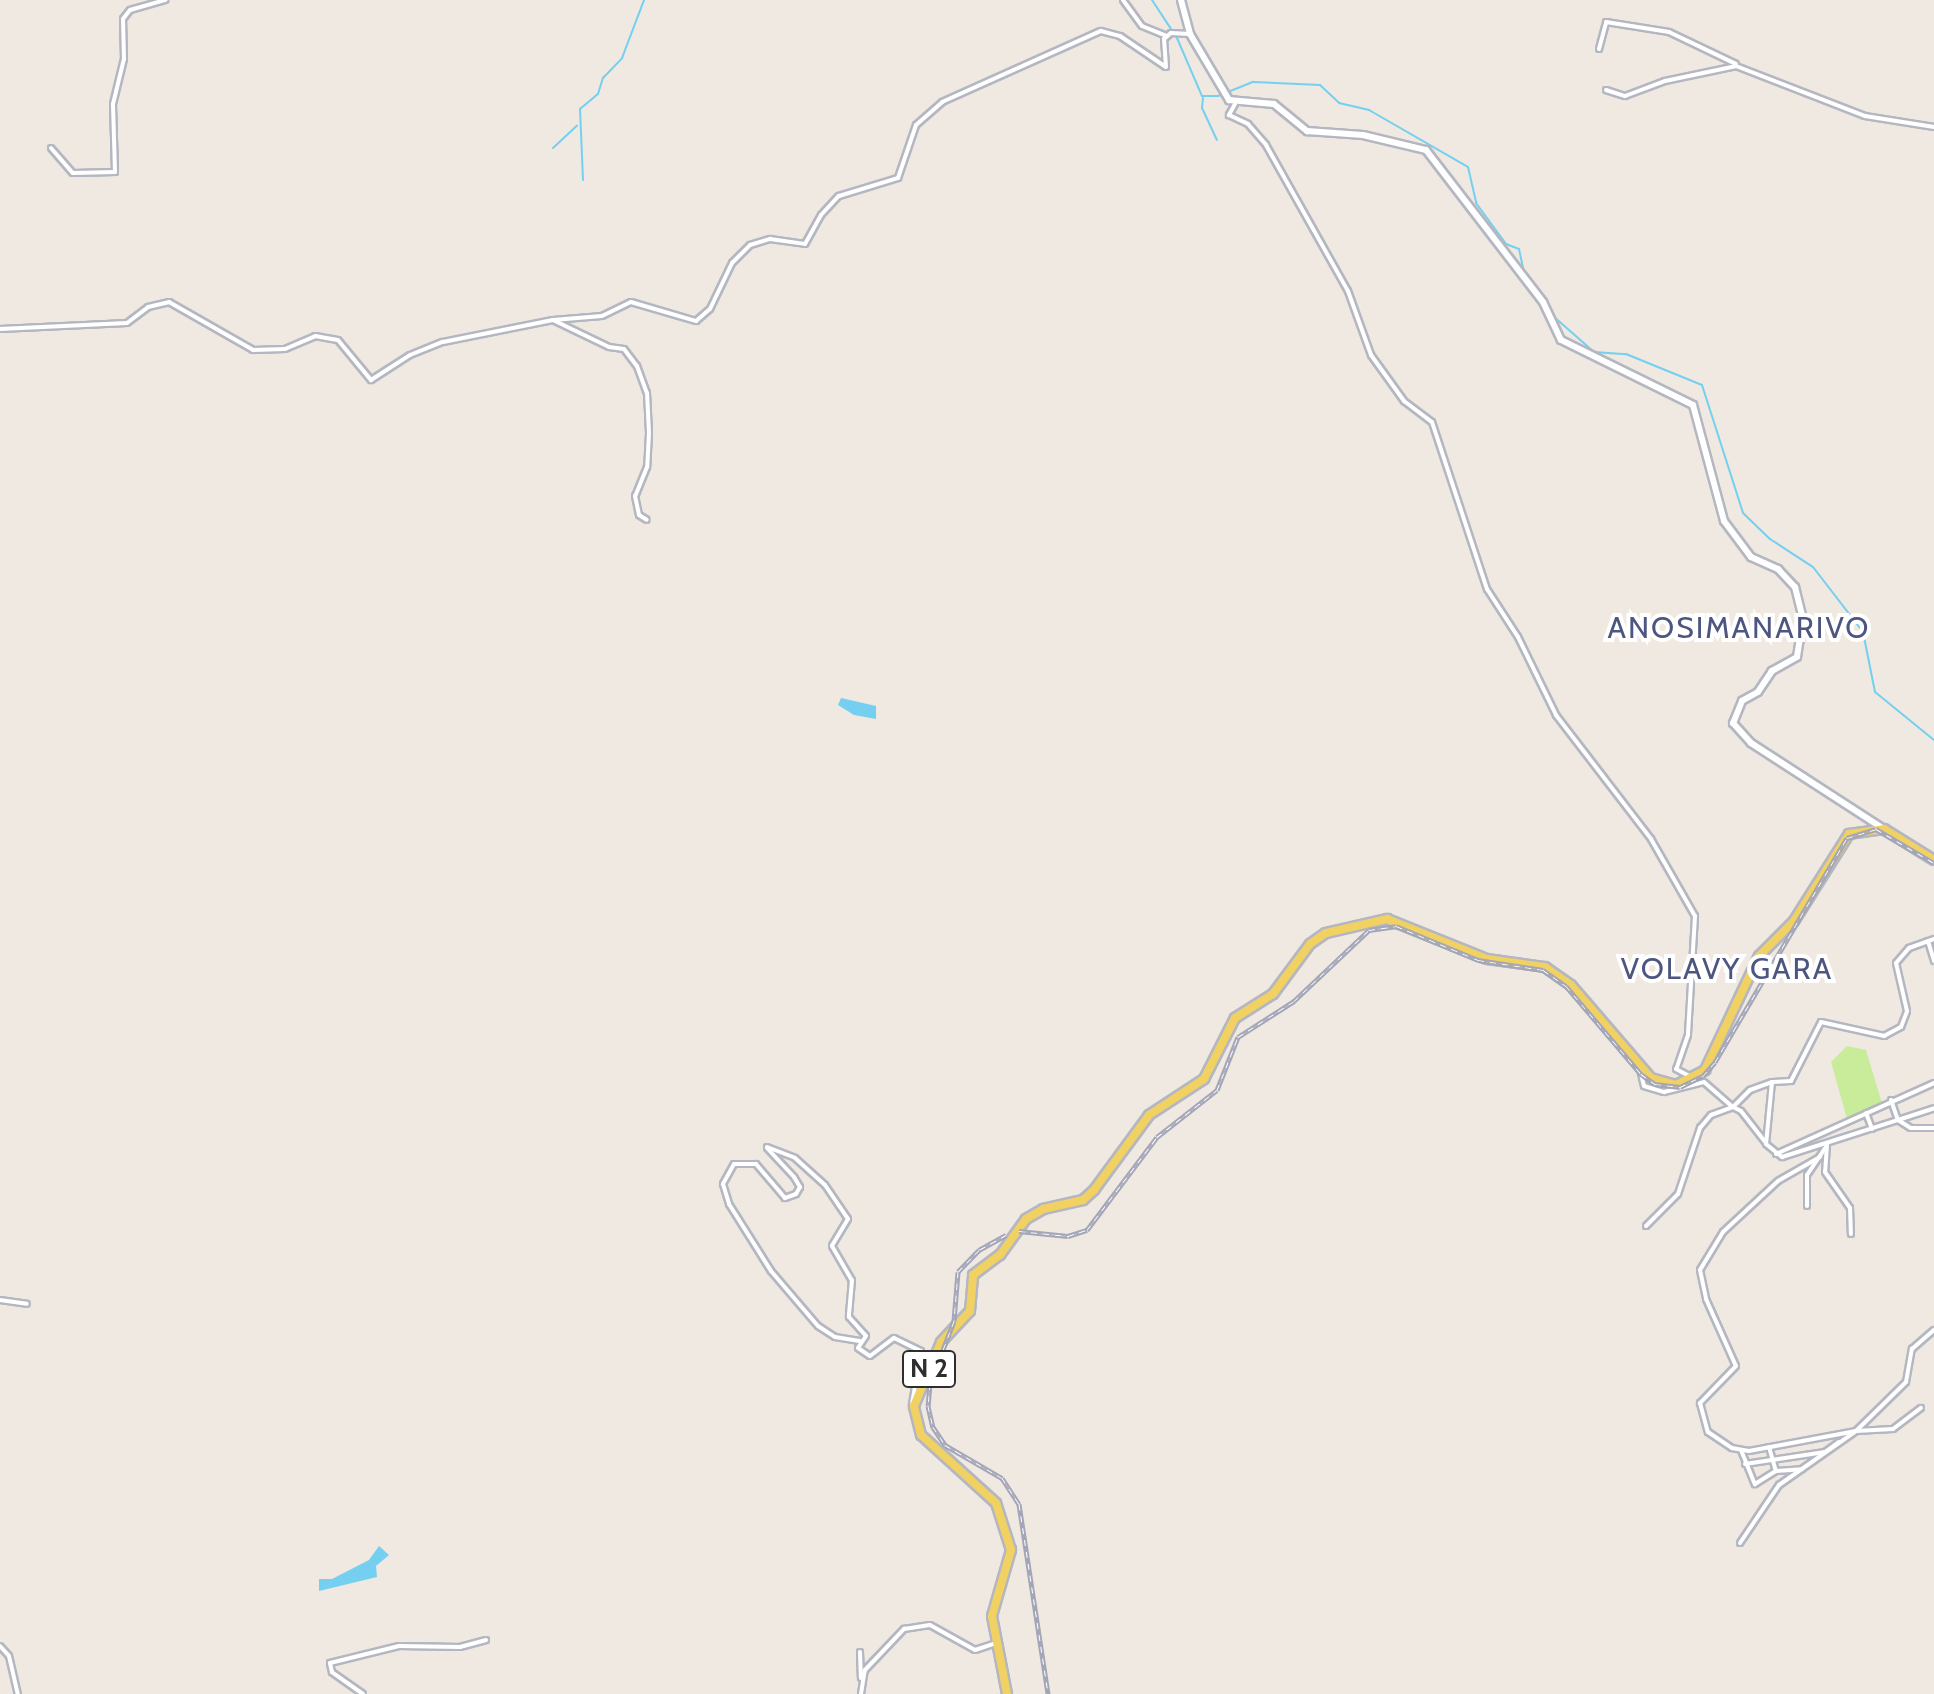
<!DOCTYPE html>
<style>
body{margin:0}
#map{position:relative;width:1934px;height:1694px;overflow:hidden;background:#efe9e1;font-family:Cabin,sans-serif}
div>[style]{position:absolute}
.pitch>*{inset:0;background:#c9ec9a}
.water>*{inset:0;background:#75cff0}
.stream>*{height:2px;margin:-1px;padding:0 1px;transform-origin:1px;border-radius:1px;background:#75cff0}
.roads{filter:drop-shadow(2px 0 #b4b7c1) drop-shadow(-2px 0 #b4b7c1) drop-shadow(0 2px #b4b7c1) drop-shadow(0 -2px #b4b7c1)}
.street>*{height:4px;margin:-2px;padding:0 2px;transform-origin:2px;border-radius:2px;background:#fff}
.secondary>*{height:6px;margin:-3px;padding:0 3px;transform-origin:3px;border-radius:3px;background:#fff}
.primary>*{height:8px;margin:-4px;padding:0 4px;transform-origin:4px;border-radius:4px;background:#f2d163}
.rail>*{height:5px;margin-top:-2.5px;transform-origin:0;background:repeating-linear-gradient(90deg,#fff 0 6px,#a3a6b8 0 12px);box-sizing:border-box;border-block:2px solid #a3a6b8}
span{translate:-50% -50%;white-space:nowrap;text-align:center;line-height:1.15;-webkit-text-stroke:8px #fff;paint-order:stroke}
.shield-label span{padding:2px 6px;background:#fff;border:2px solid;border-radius:6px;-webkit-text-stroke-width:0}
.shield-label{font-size:26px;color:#2e2e2e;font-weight:700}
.neighbourhood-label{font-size:30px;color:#4d5680;letter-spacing:2px}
</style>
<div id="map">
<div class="pitch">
<div style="clip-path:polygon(1847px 1046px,1866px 1050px,1882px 1103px,1847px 1119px,1831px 1062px)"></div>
</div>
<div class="water">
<div style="clip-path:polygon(841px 698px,876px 706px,876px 719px,854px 715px,838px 705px)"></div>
<div style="clip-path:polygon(379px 1546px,389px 1555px,376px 1566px,377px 1577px,319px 1591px,319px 1579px,332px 1579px,369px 1560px)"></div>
</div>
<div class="stream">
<div style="left:1152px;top:0;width:45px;rotate:56.7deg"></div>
<div style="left:1177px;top:38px;width:63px;rotate:66.7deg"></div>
<div style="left:1202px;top:96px;width:16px"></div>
<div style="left:1218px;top:96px;width:38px;rotate:-22deg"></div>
<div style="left:1253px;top:82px;width:67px;rotate:2.6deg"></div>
<div style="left:1320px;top:85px;width:26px;rotate:43deg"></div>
<div style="left:1339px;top:103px;width:31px;rotate:13deg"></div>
<div style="left:1369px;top:110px;width:114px;rotate:29.9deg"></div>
<div style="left:1468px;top:167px;width:37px;rotate:77deg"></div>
<div style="left:1476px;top:203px;width:51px;rotate:53.8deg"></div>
<div style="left:1506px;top:244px;width:14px;rotate:21deg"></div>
<div style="left:1519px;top:249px;width:24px;rotate:78deg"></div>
<div style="left:1524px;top:272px;width:35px;rotate:53deg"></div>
<div style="left:1203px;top:98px;width:10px;rotate:96deg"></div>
<div style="left:1202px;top:108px;width:35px;rotate:65deg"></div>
<div style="left:553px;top:148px;width:33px;rotate:-43deg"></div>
<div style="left:583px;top:180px;width:71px;rotate:-92.4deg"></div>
<div style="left:580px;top:109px;width:23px;rotate:-40deg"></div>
<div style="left:598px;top:94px;width:17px;rotate:-73deg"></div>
<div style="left:603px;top:78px;width:28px;rotate:-46deg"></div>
<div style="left:622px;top:58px;width:62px;rotate:-69.2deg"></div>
<div style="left:1553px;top:316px;width:55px;rotate:41.3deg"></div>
<div style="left:1594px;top:352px;width:32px;rotate:4deg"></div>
<div style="left:1626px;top:354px;width:82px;rotate:22.2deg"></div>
<div style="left:1702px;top:385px;width:134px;rotate:72.2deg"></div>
<div style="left:1743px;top:513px;width:37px;rotate:44deg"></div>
<div style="left:1770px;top:539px;width:51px;rotate:33.1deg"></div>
<div style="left:1813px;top:567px;width:82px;rotate:52.4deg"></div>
<div style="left:1863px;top:632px;width:61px;rotate:78.7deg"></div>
<div style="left:1875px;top:692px;width:76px;rotate:39.1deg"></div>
</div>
<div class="roads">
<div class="street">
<div style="left:1123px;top:0;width:32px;rotate:54deg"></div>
<div style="left:1142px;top:26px;width:27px;rotate:22deg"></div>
<div style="left:1599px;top:49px;width:28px;rotate:-75deg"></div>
<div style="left:1606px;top:22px;width:64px;rotate:9deg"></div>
<div style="left:1669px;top:32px;width:74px;rotate:25.5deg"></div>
<div style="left:1606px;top:90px;width:20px;rotate:18deg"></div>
<div style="left:1625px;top:96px;width:43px;rotate:-20.6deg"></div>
<div style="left:1665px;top:81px;width:73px;rotate:-11.9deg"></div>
<div style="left:1736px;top:66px;width:138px;rotate:21.2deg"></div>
<div style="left:1865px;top:116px;width:70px;rotate:9.1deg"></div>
<div style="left:1235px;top:104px;width:13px;rotate:119deg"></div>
<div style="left:1229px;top:115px;width:21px;rotate:25deg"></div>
<div style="left:1248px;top:124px;width:28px;rotate:49deg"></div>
<div style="left:1266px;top:145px;width:167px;rotate:60.7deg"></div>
<div style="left:1348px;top:291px;width:68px;rotate:70.2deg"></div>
<div style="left:1371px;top:355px;width:57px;rotate:54.3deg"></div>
<div style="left:1404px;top:401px;width:35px;rotate:37deg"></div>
<div style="left:1432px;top:422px;width:176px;rotate:71.8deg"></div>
<div style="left:1487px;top:589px;width:57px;rotate:57.1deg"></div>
<div style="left:1518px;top:637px;width:87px;rotate:64deg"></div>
<div style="left:1556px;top:715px;width:156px;rotate:52.5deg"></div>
<div style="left:1651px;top:839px;width:89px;rotate:60.3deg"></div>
<div style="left:1695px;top:916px;width:119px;rotate:93.4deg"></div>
<div style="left:1688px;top:1035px;width:36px;rotate:109deg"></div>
<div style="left:1676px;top:1069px;width:15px;rotate:28deg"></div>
<div style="left:51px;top:148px;width:33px;rotate:49deg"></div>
<div style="left:73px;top:173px;width:42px;rotate:-1.4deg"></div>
<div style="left:115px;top:172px;width:68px;rotate:-91.7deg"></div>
<div style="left:113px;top:104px;width:46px;rotate:-76.3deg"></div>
<div style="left:124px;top:59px;width:40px;rotate:-91.4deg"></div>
<div style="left:123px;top:19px;width:11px;rotate:-52deg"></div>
<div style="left:130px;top:10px;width:37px;rotate:-16deg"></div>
<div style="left:555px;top:321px;width:60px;rotate:25.7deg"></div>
<div style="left:609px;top:347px;width:15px;rotate:8deg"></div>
<div style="left:624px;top:349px;width:21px;rotate:53deg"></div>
<div style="left:637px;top:366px;width:29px;rotate:70deg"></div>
<div style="left:647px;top:393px;width:40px;rotate:87.1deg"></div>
<div style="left:649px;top:433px;width:34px;rotate:93deg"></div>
<div style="left:647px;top:467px;width:31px;rotate:112deg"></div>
<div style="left:635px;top:496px;width:19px;rotate:78deg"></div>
<div style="left:639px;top:515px;width:9px;rotate:32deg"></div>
<div style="left:0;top:329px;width:127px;rotate:-2.7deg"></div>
<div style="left:127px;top:323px;width:26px;rotate:-37deg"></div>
<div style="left:148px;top:307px;width:22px;rotate:-13deg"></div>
<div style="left:169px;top:302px;width:97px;rotate:29.7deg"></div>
<div style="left:253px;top:350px;width:32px;rotate:-2deg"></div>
<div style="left:285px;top:349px;width:33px;rotate:-23deg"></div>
<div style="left:315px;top:336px;width:23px;rotate:10deg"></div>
<div style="left:338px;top:340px;width:52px;rotate:50.5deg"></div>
<div style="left:371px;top:380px;width:46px;rotate:-32.7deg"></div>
<div style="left:410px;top:355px;width:35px;rotate:-22deg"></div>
<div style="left:443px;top:342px;width:112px;rotate:-11.3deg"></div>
<div style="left:553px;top:320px;width:49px;rotate:-4.7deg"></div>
<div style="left:602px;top:316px;width:32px;rotate:-26deg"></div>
<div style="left:631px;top:302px;width:68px;rotate:16.3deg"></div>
<div style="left:696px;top:321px;width:18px;rotate:-41deg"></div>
<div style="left:710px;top:309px;width:51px;rotate:-64.4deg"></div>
<div style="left:732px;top:263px;width:25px;rotate:-45deg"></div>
<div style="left:750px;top:245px;width:21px;rotate:-17deg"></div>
<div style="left:770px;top:239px;width:35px;rotate:8deg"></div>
<div style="left:805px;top:244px;width:33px;rotate:-61deg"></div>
<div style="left:821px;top:215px;width:26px;rotate:-47deg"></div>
<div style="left:839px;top:196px;width:62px;rotate:-17deg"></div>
<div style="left:898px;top:178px;width:56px;rotate:-71.2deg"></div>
<div style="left:916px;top:125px;width:35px;rotate:-41deg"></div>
<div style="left:942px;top:102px;width:174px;rotate:-24.1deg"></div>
<div style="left:1101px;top:31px;width:20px;rotate:15deg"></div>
<div style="left:1120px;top:36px;width:55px;rotate:34deg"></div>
<div style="left:1166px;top:67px;width:28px;rotate:-94deg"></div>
<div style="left:1164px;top:39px;width:9px;rotate:-41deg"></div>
<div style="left:1171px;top:33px;width:19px;rotate:3deg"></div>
<div style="left:1928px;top:941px;width:21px;rotate:73deg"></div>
<div style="left:1640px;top:1069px;width:17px;rotate:77deg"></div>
<div style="left:1644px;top:1086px;width:21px;rotate:17deg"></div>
<div style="left:1664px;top:1092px;width:41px;rotate:-14deg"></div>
<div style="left:1704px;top:1082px;width:38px;rotate:41deg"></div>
<div style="left:1733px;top:1107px;width:24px;rotate:-45deg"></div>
<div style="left:1750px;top:1090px;width:23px;rotate:-20deg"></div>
<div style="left:1772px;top:1082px;width:62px;rotate:95.5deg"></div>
<div style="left:1766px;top:1144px;width:21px;rotate:39deg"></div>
<div style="left:1782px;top:1157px;width:122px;rotate:-17.7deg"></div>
<div style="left:1898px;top:1120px;width:15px;rotate:32deg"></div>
<div style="left:1911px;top:1128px;width:23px"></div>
<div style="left:1773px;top:1082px;width:18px;rotate:-3deg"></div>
<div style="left:1791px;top:1081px;width:66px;rotate:-63deg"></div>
<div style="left:1821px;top:1022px;width:65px;rotate:12.5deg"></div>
<div style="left:1884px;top:1036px;width:19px;rotate:-28deg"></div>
<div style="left:1901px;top:1027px;width:17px;rotate:-69deg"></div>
<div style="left:1907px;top:1011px;width:49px;rotate:-102.9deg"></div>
<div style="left:1896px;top:963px;width:20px;rotate:-49deg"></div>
<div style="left:1909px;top:948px;width:27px;rotate:-20deg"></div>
<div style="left:1891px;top:1100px;width:21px;rotate:71deg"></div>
<div style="left:1898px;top:1120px;width:38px;rotate:-18deg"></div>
<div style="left:1866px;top:1113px;width:17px;rotate:69deg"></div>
<div style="left:1827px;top:1145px;width:27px;rotate:94deg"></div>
<div style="left:1825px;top:1172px;width:44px;rotate:55.2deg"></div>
<div style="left:1850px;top:1208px;width:26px;rotate:88deg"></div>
<div style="left:767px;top:1147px;width:30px;rotate:21deg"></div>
<div style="left:795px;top:1158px;width:40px;rotate:42deg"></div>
<div style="left:825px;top:1185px;width:41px;rotate:55.9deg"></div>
<div style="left:848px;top:1219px;width:31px;rotate:121deg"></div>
<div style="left:832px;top:1246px;width:39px;rotate:60deg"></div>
<div style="left:852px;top:1280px;width:37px;rotate:95deg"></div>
<div style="left:849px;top:1317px;width:25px;rotate:48deg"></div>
<div style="left:866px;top:1336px;width:14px;rotate:124deg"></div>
<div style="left:858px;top:1348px;width:14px;rotate:34deg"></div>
<div style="left:870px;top:1356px;width:30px;rotate:-37deg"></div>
<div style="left:894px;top:1338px;width:30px;rotate:26deg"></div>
<div style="left:921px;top:1351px;width:54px;rotate:99.6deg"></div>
<div style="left:767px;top:1148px;width:40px;rotate:47deg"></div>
<div style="left:794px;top:1177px;width:12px;rotate:59deg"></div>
<div style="left:800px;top:1187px;width:8px;rotate:120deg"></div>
<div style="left:796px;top:1194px;width:12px;rotate:160deg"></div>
<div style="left:785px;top:1198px;width:45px;rotate:-130.5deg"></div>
<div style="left:756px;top:1164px;width:22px;rotate:180deg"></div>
<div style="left:734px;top:1164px;width:23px;rotate:119deg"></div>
<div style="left:723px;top:1184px;width:21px;rotate:73deg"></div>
<div style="left:729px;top:1204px;width:79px;rotate:57.9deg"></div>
<div style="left:771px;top:1271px;width:72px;rotate:49.5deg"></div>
<div style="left:818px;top:1326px;width:20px;rotate:33deg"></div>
<div style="left:835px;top:1337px;width:25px;rotate:9deg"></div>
<div style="left:1776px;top:1154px;width:173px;rotate:-24.2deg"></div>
<div style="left:1820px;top:1157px;width:48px;rotate:150.3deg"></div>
<div style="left:1778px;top:1181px;width:75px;rotate:137.2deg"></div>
<div style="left:1723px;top:1232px;width:44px;rotate:121.2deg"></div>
<div style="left:1700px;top:1270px;width:30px;rotate:78deg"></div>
<div style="left:1706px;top:1299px;width:73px;rotate:65.9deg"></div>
<div style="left:1736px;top:1366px;width:52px;rotate:134.2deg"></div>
<div style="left:1700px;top:1403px;width:30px;rotate:75deg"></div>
<div style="left:1708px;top:1432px;width:29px;rotate:34deg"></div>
<div style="left:1732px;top:1448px;width:17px;rotate:10deg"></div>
<div style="left:1749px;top:1451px;width:109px;rotate:-10.6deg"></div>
<div style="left:1856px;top:1431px;width:70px;rotate:-44.4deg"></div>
<div style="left:1906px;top:1382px;width:34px;rotate:-80deg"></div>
<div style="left:1912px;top:1349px;width:29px;rotate:-41deg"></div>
<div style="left:1807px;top:1206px;width:31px;rotate:-90deg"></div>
<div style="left:1807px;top:1175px;width:34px;rotate:-56deg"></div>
<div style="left:1646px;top:1226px;width:45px;rotate:-45deg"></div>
<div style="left:1678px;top:1194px;width:70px;rotate:-71.6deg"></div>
<div style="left:1700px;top:1128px;width:17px;rotate:-50deg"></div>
<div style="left:1711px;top:1115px;width:23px;rotate:-20deg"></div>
<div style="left:1733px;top:1107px;width:9px;rotate:27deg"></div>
<div style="left:1741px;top:1111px;width:39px;rotate:52deg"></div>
<div style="left:0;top:1300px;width:27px;rotate:8deg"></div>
<div style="left:1769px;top:1447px;width:25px;rotate:74deg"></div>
<div style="left:1741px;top:1450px;width:37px;rotate:68deg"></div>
<div style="left:1755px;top:1484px;width:25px;rotate:-32deg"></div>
<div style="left:1776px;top:1471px;width:26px;rotate:-4deg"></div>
<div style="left:1745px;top:1464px;width:81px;rotate:-8.5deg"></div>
<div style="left:1825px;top:1452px;width:17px;rotate:-36deg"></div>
<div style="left:1740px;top:1543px;width:70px;rotate:-56.1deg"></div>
<div style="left:1779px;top:1485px;width:94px;rotate:-35deg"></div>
<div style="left:1856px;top:1431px;width:37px;rotate:-3deg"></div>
<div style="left:1893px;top:1429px;width:35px;rotate:-37deg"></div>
<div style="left:0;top:1646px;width:13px;rotate:48deg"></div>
<div style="left:9px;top:1656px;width:39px;rotate:77deg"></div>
<div style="left:860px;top:1652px;width:26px;rotate:88deg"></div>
<div style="left:363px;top:1694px;width:38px;rotate:-145deg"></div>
<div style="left:332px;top:1672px;width:9px;rotate:-103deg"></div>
<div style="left:330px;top:1663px;width:71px;rotate:-13.8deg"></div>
<div style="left:399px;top:1646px;width:61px;rotate:0.9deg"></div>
<div style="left:460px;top:1647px;width:27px;rotate:-15deg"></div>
<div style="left:861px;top:1694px;width:24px;rotate:-81deg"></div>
<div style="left:865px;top:1670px;width:57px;rotate:-46.4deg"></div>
<div style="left:904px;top:1629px;width:26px;rotate:-9deg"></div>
<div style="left:930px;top:1625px;width:51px;rotate:29.1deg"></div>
<div style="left:975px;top:1650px;width:22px;rotate:-18deg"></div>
</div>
<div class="secondary">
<div style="left:1181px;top:0;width:35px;rotate:75deg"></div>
<div style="left:1190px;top:34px;width:77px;rotate:59.4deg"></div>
<div style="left:1229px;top:100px;width:45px;rotate:5.1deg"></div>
<div style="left:1274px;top:104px;width:43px;rotate:39.3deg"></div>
<div style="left:1307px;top:131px;width:56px;rotate:4.1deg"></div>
<div style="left:1363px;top:135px;width:65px;rotate:13.4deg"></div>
<div style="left:1426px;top:150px;width:192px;rotate:52.4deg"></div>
<div style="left:1543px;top:302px;width:42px;rotate:64.7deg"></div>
<div style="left:1561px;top:340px;width:147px;rotate:26.2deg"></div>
<div style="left:1693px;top:405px;width:120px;rotate:75deg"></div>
<div style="left:1724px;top:521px;width:45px;rotate:53.1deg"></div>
<div style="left:1751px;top:557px;width:30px;rotate:24deg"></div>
<div style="left:1778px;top:569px;width:25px;rotate:47deg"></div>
<div style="left:1795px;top:587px;width:33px;rotate:76deg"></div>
<div style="left:1803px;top:619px;width:38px;rotate:99deg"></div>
<div style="left:1797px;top:657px;width:29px;rotate:151deg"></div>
<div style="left:1772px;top:671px;width:25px;rotate:124deg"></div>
<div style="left:1758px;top:692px;width:18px;rotate:151deg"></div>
<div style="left:1742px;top:701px;width:24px;rotate:112deg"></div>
<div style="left:1733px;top:723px;width:27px;rotate:48deg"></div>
<div style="left:1751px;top:743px;width:158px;rotate:32.9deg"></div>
</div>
<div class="primary">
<div style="left:1007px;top:1694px;width:79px;rotate:-100.9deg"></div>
<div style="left:992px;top:1616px;width:69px;rotate:-73.9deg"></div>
<div style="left:1011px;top:1550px;width:49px;rotate:-107.7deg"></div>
<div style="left:996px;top:1503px;width:101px;rotate:-137.8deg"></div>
<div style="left:921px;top:1435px;width:30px;rotate:-104deg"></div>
<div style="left:914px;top:1406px;width:69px;rotate:-67.1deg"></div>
<div style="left:941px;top:1342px;width:42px;rotate:-46.9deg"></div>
<div style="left:970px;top:1311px;width:36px;rotate:-85deg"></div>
<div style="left:973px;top:1275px;width:34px;rotate:-37deg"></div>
<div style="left:1000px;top:1255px;width:44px;rotate:-54.2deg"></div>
<div style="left:1026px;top:1219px;width:20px;rotate:-30deg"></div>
<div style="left:1043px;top:1209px;width:41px;rotate:-12.7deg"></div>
<div style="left:1083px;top:1200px;width:15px;rotate:-42deg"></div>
<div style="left:1094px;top:1190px;width:93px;rotate:-53.7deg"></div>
<div style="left:1149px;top:1115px;width:66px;rotate:-33.2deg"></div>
<div style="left:1204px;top:1079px;width:68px;rotate:-63.1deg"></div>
<div style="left:1235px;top:1018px;width:45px;rotate:-32.3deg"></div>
<div style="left:1273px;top:994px;width:62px;rotate:-53.5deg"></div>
<div style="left:1310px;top:944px;width:19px;rotate:-35deg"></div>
<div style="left:1326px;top:933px;width:63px;rotate:-12.9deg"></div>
<div style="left:1387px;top:919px;width:108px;rotate:21.8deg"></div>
<div style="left:1487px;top:959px;width:59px;rotate:7.9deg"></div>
<div style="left:1545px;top:967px;width:32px;rotate:35deg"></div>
<div style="left:1571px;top:985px;width:123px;rotate:49.3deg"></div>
<div style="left:1651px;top:1078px;width:26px;rotate:16deg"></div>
<div style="left:1676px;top:1085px;width:33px;rotate:-27deg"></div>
<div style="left:1705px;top:1070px;width:126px;rotate:-64.7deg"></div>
<div style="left:1759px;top:956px;width:49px;rotate:-45deg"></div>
<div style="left:1794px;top:921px;width:103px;rotate:-57.7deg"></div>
<div style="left:1849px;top:834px;width:35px;rotate:-8deg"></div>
<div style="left:1884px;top:829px;width:59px;rotate:31.8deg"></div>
</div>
</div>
<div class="rail">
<div style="left:1019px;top:1231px;width:49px;rotate:5.8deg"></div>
<div style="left:1068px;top:1236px;width:20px;rotate:-18deg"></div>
<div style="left:1087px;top:1230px;width:116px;rotate:-53deg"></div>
<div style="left:1157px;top:1137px;width:76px;rotate:-38.1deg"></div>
<div style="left:1217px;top:1090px;width:57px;rotate:-68.4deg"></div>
<div style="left:1238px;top:1037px;width:67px;rotate:-32.7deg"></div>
<div style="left:1294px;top:1001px;width:103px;rotate:-43.4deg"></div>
<div style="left:1369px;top:930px;width:27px;rotate:-8deg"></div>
<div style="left:1396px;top:926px;width:89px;rotate:22.5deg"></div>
<div style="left:1478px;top:960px;width:66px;rotate:8.7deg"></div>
<div style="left:1543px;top:970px;width:28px;rotate:35deg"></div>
<div style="left:1566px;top:986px;width:116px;rotate:49.6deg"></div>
<div style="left:1641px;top:1074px;width:17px;rotate:36deg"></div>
<div style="left:1655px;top:1084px;width:25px;rotate:7deg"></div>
<div style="left:1680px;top:1087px;width:25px;rotate:-26deg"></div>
<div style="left:1703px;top:1076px;width:18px;rotate:-49deg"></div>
<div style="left:1715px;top:1062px;width:260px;rotate:-59.5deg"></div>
<div style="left:1847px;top:838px;width:30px;rotate:-17deg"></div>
<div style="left:1876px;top:829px;width:67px;rotate:30.4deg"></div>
<div style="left:1006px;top:1235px;width:31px;rotate:151deg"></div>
<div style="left:979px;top:1250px;width:30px;rotate:134deg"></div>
<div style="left:958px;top:1272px;width:49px;rotate:94.7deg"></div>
<div style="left:954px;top:1321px;width:67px;rotate:110.9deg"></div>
<div style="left:930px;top:1384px;width:22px;rotate:95deg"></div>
<div style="left:928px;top:1406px;width:22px;rotate:77deg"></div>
<div style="left:933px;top:1427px;width:22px;rotate:56deg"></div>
<div style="left:945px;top:1445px;width:66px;rotate:30.1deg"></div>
<div style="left:1002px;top:1478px;width:31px;rotate:57deg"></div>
<div style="left:1019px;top:1504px;width:192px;rotate:81.3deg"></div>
</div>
<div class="shield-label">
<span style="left:929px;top:1369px">N 2</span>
</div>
<div class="neighbourhood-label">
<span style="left:1739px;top:628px">ANOSIMANARIVO</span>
<span style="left:1727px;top:969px">VOLAVY GARA</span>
</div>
</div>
